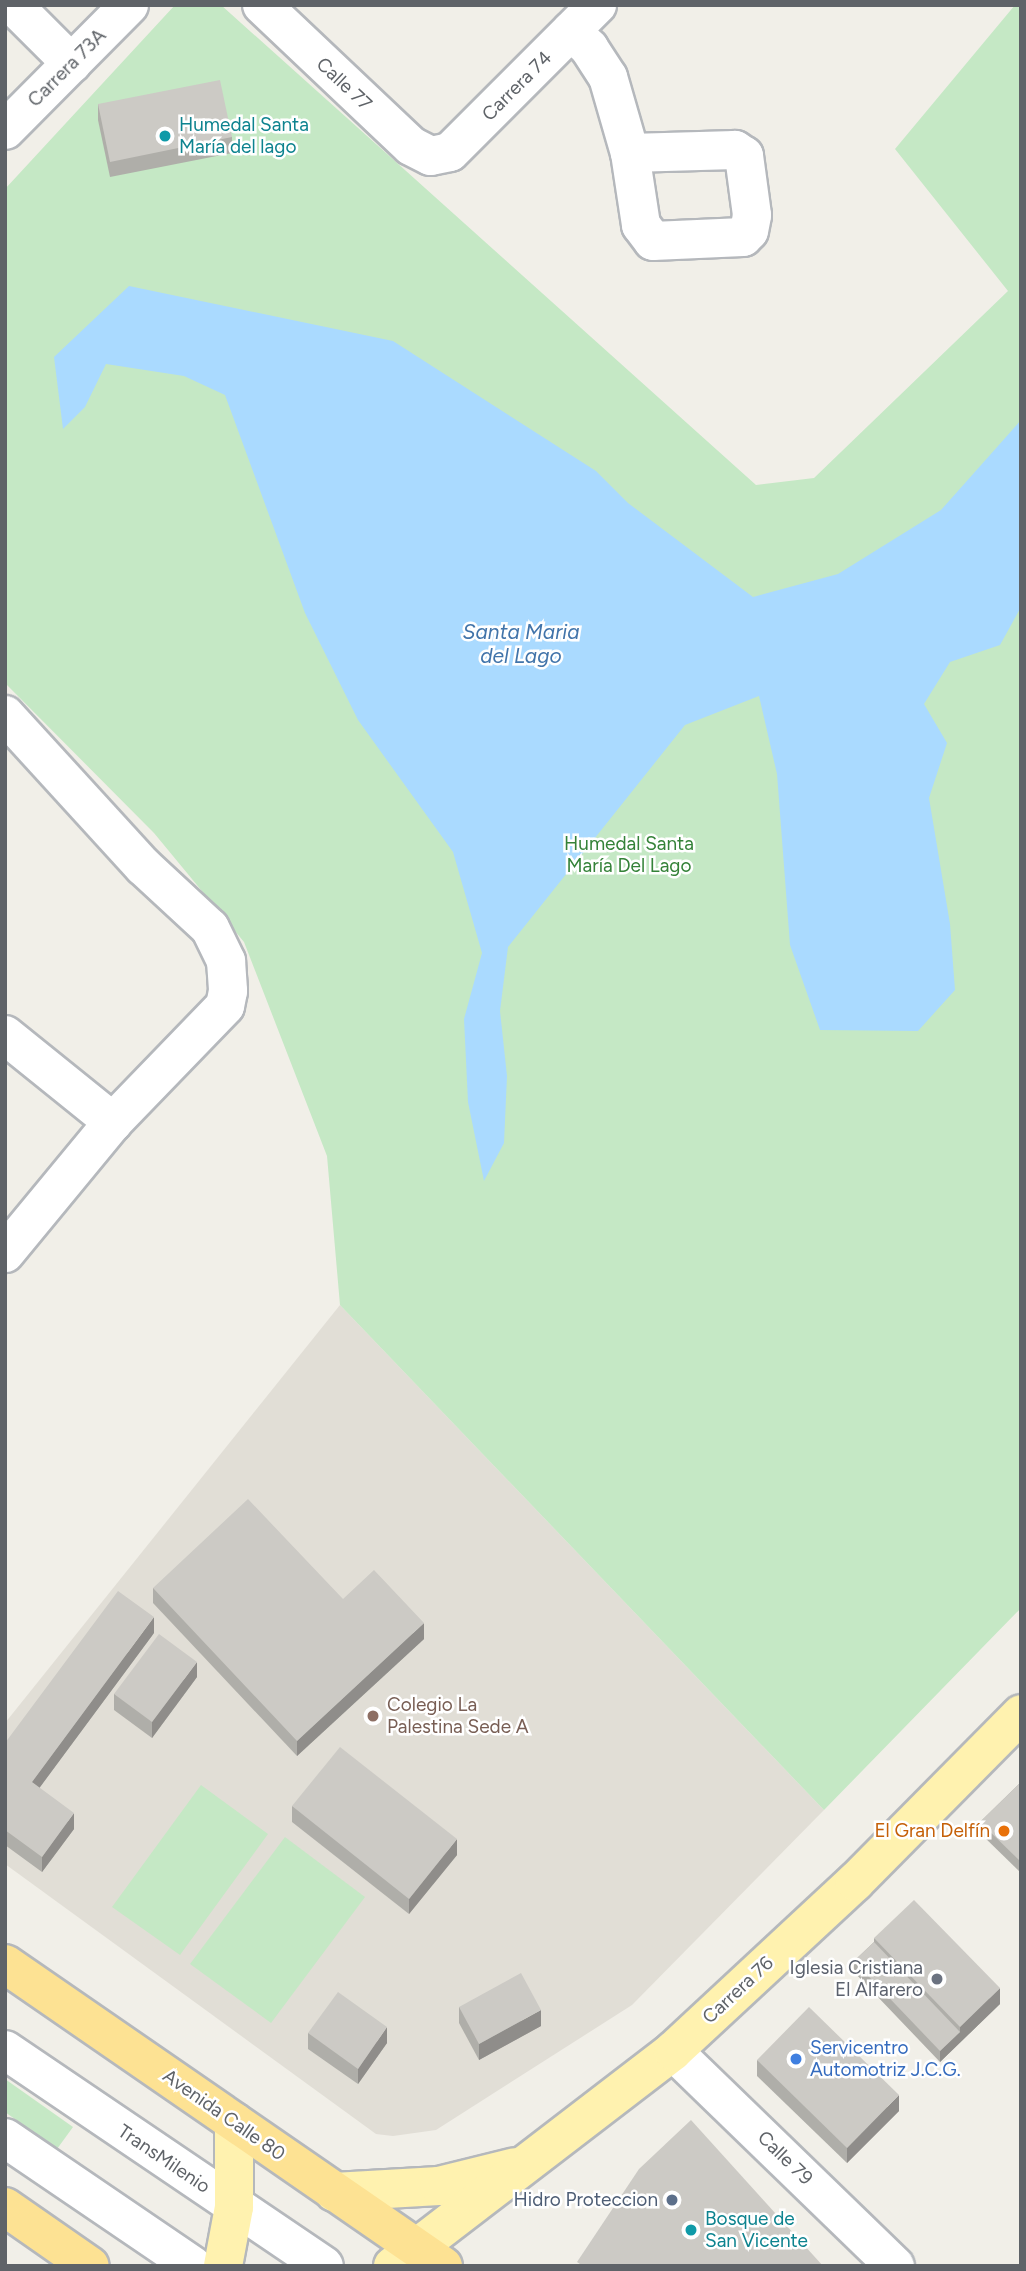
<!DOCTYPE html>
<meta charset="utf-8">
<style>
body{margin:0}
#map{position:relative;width:1026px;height:2271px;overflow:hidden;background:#f1efe8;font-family:Figtree,sans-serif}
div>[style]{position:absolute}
.education>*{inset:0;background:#e1ded6}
.green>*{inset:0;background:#c5e8c5}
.water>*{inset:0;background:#aadaff}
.roads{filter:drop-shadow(2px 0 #b5b8bc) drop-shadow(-2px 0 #b5b8bc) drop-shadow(0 2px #b5b8bc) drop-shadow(0 -2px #b5b8bc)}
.minor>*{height:38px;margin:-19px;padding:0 19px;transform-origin:19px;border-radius:19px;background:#fff}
.major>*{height:38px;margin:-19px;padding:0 19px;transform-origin:19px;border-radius:19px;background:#fff2af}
.highway>*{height:38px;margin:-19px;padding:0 19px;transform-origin:19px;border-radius:19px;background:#fde293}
.wall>*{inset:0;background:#afaea9}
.shaded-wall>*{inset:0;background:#8f8d8a}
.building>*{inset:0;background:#cccac5}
.dots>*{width:19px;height:19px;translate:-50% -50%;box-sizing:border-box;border:4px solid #fff;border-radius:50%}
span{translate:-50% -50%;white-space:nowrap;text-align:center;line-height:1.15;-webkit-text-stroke:5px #fff;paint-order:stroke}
.street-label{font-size:19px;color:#5f6368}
.culture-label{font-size:19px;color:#0d838f}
.left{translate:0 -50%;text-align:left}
.park-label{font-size:19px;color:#348238}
.education-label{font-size:19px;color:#785e54}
.food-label{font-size:19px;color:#c56008}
.right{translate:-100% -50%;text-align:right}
.worship-label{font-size:19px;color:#5b616d}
.shop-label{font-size:19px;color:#366cbe}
.service-label{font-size:19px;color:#4e5e75}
.water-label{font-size:21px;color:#4174aa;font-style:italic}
.frame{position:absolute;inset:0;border:7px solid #5f6368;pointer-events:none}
</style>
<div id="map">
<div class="education">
<div style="clip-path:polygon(340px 1305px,824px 1810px,632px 2005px,436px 2130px,393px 2136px,376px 2134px,5px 1864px,5px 1723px)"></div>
</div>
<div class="green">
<div style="clip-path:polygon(175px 5px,221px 5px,756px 485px,814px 478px,1008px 291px,895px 149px,1015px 5px,1021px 5px,1021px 1608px,824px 1810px,340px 1305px,327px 1156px,244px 942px,154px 833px,5px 683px,5px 189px)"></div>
<div style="clip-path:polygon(201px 1785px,268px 1834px,180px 1955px,112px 1907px)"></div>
<div style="clip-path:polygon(285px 1837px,365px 1897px,271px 2023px,190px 1964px)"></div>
<div style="clip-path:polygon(5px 2079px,73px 2127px,57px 2149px,5px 2112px)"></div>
</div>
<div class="water">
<div style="clip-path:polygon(129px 286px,393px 341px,596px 471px,628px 503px,753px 597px,838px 574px,941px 510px,1021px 420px,1021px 607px,1000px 645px,950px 662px,924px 704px,947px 743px,929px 798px,950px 924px,955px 990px,918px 1031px,820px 1030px,790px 945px,777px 774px,759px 696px,685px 725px,508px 947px,500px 1011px,507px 1076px,504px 1143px,484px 1181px,468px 1102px,464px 1019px,482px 953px,453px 852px,358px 720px,305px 613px,225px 395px,184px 376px,106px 364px,85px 407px,63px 429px,54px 357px)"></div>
</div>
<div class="roads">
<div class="minor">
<div style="left:13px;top:5px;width:83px;rotate:45deg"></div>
<div style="left:262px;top:5px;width:205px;rotate:43.4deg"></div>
<div style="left:411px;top:146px;width:22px;rotate:27deg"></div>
<div style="left:431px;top:156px;width:19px;rotate:-12deg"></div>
<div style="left:450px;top:152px;width:208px;rotate:-45deg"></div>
<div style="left:571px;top:31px;width:25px;rotate:43deg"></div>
<div style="left:589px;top:48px;width:35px;rotate:57deg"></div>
<div style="left:608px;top:77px;width:79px;rotate:73.9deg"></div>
<div style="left:630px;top:153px;width:73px;rotate:81.3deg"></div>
<div style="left:641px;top:225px;width:20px;rotate:53deg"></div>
<div style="left:653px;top:241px;width:90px;rotate:-2.5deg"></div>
<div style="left:743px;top:237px;width:8px;rotate:-45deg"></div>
<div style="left:749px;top:231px;width:16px;rotate:-79deg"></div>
<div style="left:752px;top:215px;width:60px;rotate:-97.7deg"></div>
<div style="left:744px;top:156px;width:11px;rotate:-146deg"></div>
<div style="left:735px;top:150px;width:105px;rotate:178.4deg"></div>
<div style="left:5px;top:130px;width:176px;rotate:-45.2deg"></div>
<div style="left:5px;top:715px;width:205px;rotate:47.6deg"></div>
<div style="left:143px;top:866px;width:91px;rotate:42.8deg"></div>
<div style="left:210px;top:928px;width:37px;rotate:64deg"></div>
<div style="left:226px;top:961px;width:30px;rotate:86deg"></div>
<div style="left:228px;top:991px;width:15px;rotate:101deg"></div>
<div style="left:225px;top:1006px;width:161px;rotate:134deg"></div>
<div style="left:113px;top:1122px;width:170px;rotate:129.5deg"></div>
<div style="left:5px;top:1035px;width:139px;rotate:38.9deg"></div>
<div style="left:5px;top:2050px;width:385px;rotate:34.1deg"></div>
<div style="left:673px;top:2051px;width:309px;rotate:44.1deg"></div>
<div style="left:5px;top:2138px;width:227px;rotate:34.2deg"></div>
</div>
<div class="major">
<div style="left:334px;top:2192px;width:105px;rotate:-3.3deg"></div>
<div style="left:439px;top:2186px;width:78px;rotate:-14deg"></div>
<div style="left:223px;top:2266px;width:60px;rotate:-79.4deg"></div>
<div style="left:234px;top:2207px;width:85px;rotate:-90deg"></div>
<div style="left:393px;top:2266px;width:353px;rotate:-37.5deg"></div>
<div style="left:673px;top:2051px;width:248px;rotate:-42.9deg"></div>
<div style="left:855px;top:1882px;width:236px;rotate:-45.3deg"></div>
</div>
<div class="highway">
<div style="left:5px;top:1964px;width:532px;rotate:34.59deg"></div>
<div style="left:5px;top:2207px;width:103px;rotate:34.8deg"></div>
</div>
</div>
<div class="wall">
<div style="clip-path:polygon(98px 104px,232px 137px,232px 153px,110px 177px,98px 120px)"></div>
<div style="clip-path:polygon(153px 1588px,343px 1599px,424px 1639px,297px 1756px,153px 1603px)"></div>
<div style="clip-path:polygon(154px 1633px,39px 1788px,74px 1829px,42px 1872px,5px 1845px,5px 1743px)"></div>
<div style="clip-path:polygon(197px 1677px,152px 1738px,114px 1710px,114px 1694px)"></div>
<div style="clip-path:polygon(1021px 1782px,1021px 1873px,980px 1833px,980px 1822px)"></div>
<div style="clip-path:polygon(292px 1806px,457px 1855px,409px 1914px,292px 1822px)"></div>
<div style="clip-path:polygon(874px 1938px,1000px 2004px,940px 2062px,854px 1972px,854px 1961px,874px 1942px)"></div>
<div style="clip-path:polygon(459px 2007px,541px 2026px,479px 2060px,459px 2023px)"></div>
<div style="clip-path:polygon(308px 2033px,387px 2043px,358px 2084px,308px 2049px)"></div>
<div style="clip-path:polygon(757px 2060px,899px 2111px,847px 2163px,757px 2076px)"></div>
</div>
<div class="shaded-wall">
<div style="clip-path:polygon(154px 1617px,154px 1633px,32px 1798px,32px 1782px)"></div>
<div style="clip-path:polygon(424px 1623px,424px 1639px,297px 1756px,297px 1741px)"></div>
<div style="clip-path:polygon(197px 1662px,197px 1677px,152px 1738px,152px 1722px)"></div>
<div style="clip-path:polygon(74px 1813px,74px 1829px,42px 1872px,42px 1857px)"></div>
<div style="clip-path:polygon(457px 1839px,457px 1855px,409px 1914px,409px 1899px)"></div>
<div style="clip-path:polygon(1000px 1988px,1000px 2004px,940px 2062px,940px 2051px,960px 2032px,960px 2027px)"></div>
<div style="clip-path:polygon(541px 2010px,541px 2026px,479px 2060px,479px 2044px)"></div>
<div style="clip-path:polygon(387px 2027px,387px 2043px,358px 2084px,358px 2069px)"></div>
<div style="clip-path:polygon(899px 2095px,899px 2111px,847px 2163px,847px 2148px)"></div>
</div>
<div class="building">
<div style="clip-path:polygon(220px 80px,232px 137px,110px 162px,98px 104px)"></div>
<div style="clip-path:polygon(248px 1499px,343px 1599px,374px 1570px,424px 1623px,297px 1741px,153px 1588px)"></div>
<div style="clip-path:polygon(118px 1591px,154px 1617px,32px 1782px,74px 1813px,42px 1857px,5px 1830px,5px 1743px)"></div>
<div style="clip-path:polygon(159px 1634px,197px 1662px,152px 1722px,114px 1694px)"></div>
<div style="clip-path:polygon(340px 1747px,457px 1839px,409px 1899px,292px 1806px)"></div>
<div style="clip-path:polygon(1021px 1782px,1021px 1862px,980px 1822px)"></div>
<div style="clip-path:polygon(914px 1900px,1000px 1988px,960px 2027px,874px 1938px)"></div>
<div style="clip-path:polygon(874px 1942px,960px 2032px,940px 2051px,854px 1961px)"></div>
<div style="clip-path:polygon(521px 1973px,541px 2010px,479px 2044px,459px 2007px)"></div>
<div style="clip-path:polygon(338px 1992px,387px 2027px,358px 2069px,308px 2033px)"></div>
<div style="clip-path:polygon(809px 2007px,899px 2095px,847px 2148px,757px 2060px)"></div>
<div style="clip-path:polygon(691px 2120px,823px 2266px,583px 2266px,577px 2262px,639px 2169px)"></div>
</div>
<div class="dots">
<div style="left:165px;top:136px;background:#0f9aa8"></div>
<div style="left:373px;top:1716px;background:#8d6e63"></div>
<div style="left:1004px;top:1831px;background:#e8710a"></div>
<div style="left:937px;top:1979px;background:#6b7280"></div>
<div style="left:796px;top:2059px;background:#3f7fe0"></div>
<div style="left:672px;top:2200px;background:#5c6f8a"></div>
<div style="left:691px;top:2230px;background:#0f9aa8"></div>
</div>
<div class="street-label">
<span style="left:67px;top:68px;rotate:-45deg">Carrera 73A</span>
<span style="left:344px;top:84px;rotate:43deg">Calle 77</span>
<span style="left:517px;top:86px;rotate:-45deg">Carrera 74</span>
<span style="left:738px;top:1990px;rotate:-43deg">Carrera 76</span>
<span style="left:224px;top:2115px;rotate:35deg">Avenida Calle 80</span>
<span style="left:785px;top:2158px;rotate:44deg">Calle 79</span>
<span style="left:164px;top:2159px;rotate:34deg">TransMilenio</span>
</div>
<div class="culture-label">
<span class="left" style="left:179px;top:136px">Humedal Santa<br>María del lago</span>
<span class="left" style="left:705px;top:2230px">Bosque de<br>San Vicente</span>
</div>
<div class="park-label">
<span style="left:629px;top:855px">Humedal Santa<br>María Del Lago</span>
</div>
<div class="education-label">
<span class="left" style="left:387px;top:1716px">Colegio La<br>Palestina Sede A</span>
</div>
<div class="food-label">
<span class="right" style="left:990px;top:1831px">El Gran Delfín</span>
</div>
<div class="worship-label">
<span class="right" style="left:923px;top:1979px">Iglesia Cristiana<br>El Alfarero</span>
</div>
<div class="shop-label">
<span class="left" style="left:810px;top:2059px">Servicentro<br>Automotriz J.C.G.</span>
</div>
<div class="service-label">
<span class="right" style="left:658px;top:2200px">Hidro Proteccion</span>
</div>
<div class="water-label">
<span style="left:521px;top:644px">Santa Maria<br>del Lago</span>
</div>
<div class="frame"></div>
</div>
